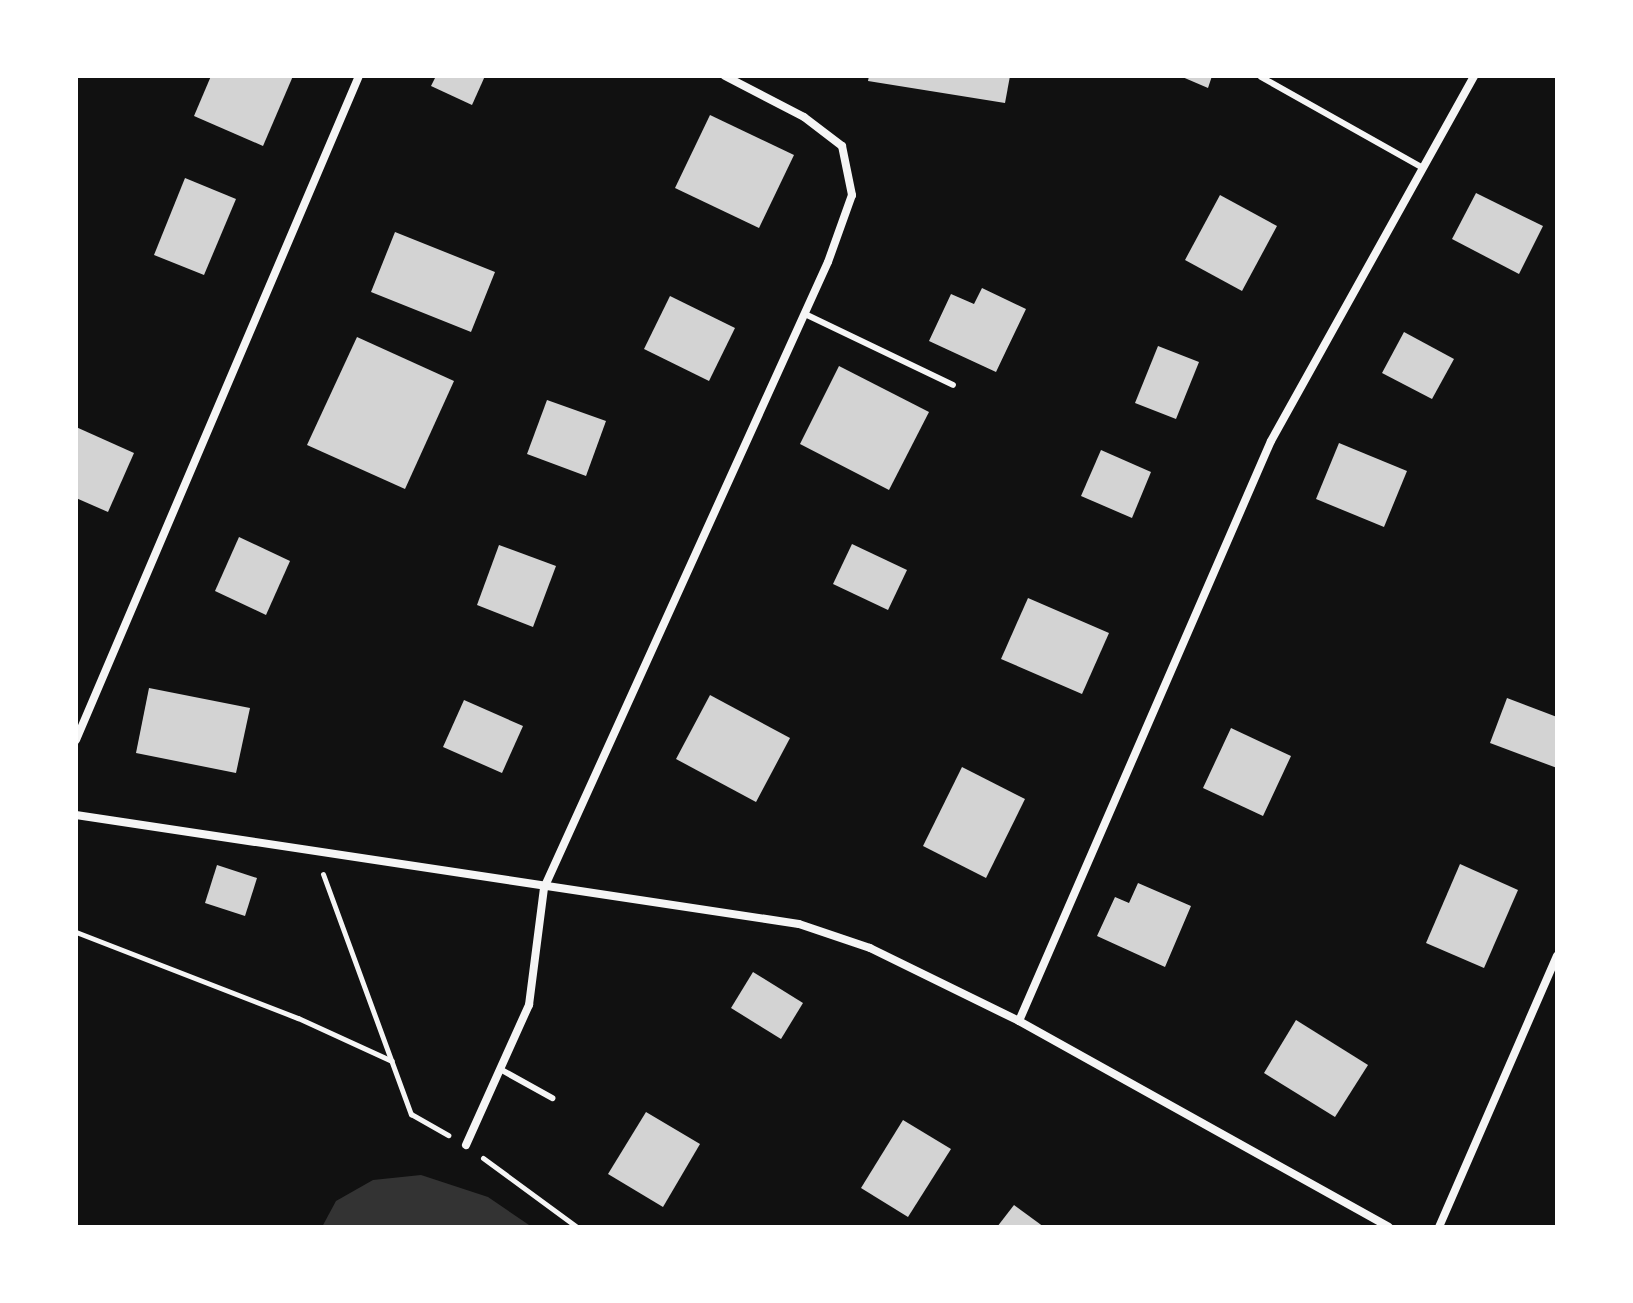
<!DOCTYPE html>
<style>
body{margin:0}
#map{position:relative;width:1633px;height:1303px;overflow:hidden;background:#111;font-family:"Times New Roman",serif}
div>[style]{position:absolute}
.water>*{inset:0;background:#333}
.building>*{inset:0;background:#d3d3d3}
.path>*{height:5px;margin:-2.5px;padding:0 2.5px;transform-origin:2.5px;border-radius:2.5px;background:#f5f5f5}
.service>*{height:6px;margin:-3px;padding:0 3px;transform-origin:3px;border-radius:3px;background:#f5f5f5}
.minor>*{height:8px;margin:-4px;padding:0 4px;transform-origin:4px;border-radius:4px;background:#f5f5f5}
span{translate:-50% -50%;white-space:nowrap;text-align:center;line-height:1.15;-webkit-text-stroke:6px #fff;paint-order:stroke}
.frame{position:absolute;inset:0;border:78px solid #fff;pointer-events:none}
</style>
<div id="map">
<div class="water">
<div style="clip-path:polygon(421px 1175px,488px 1197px,532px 1227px,322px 1227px,336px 1201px,373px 1180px)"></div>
</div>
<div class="building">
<div style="clip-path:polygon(211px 76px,293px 76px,263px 146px,194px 116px)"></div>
<div style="clip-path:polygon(436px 76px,485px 76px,472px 105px,431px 86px)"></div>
<div style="clip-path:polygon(869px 76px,1010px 76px,1005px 103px,868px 81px)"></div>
<div style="clip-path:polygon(1180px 76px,1212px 76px,1208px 88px)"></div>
<div style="clip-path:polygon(710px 115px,794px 155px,759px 228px,675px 188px)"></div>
<div style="clip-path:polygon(185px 178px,236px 199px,204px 275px,154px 255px)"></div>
<div style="clip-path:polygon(1476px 193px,1543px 226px,1519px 274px,1452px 239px)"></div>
<div style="clip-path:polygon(1220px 195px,1277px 226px,1242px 291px,1185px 260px)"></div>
<div style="clip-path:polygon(395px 232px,495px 272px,471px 332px,371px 292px)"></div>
<div style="clip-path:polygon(982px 288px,1026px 309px,996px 372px,929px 341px,951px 294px,974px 304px)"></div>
<div style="clip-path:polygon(670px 296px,735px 328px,709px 381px,644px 349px)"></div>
<div style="clip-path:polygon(1404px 332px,1454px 359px,1432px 399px,1382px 373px)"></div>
<div style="clip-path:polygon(357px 337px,454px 381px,405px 489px,307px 445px)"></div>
<div style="clip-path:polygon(1158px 346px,1199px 362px,1176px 419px,1135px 403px)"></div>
<div style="clip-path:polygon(839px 366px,929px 412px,889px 490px,800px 444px)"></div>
<div style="clip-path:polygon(547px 400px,606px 421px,586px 476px,527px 454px)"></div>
<div style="clip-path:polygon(76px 427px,134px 453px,108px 512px,76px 498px)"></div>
<div style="clip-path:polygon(1339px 443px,1407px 471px,1384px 527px,1316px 499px)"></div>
<div style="clip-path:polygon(1101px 450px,1151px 472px,1132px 518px,1081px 496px)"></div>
<div style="clip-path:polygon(239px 537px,290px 561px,266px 615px,215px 591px)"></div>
<div style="clip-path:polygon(852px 544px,907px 570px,888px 610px,833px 584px)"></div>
<div style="clip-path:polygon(499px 545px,556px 566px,533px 627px,477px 605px)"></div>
<div style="clip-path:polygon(1028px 598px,1109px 633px,1082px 694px,1001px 659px)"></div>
<div style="clip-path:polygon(149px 688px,250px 708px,236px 773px,136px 753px)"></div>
<div style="clip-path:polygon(710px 695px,790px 738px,756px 802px,676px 759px)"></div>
<div style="clip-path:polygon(1507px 698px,1557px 717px,1557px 768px,1490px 743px)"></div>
<div style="clip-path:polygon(464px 700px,523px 726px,502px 773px,443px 747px)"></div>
<div style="clip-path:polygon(1231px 728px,1291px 756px,1263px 816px,1203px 788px)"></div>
<div style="clip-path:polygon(962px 767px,1025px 799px,986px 878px,923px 846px)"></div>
<div style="clip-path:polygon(1460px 864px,1518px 890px,1484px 968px,1426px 943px)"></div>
<div style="clip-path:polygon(217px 865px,257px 878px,245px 916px,205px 903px)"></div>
<div style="clip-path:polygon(1138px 883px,1191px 906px,1165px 967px,1097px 936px,1115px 897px,1129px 903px)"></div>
<div style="clip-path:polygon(753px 972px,803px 1003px,781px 1039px,731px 1008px)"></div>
<div style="clip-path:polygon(1296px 1020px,1368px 1065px,1335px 1117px,1264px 1073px)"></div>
<div style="clip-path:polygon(646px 1112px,700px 1144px,663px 1207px,608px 1174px)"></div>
<div style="clip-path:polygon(903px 1120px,951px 1149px,908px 1217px,861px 1188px)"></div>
<div style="clip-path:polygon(1014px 1205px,1044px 1227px,997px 1227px)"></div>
</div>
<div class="path">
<div style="left:323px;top:874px;width:256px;rotate:69.9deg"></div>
<div style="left:411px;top:1114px;width:43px;rotate:29.6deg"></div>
<div style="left:76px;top:932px;width:238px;rotate:21.2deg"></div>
<div style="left:298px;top:1018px;width:103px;rotate:24.6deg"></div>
<div style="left:483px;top:1158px;width:117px;rotate:36.3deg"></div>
</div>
<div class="service">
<div style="left:1261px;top:77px;width:186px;rotate:29.3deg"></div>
<div style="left:805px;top:314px;width:164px;rotate:25.6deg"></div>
<div style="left:500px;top:1069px;width:60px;rotate:29.1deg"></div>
</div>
<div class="minor">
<div style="left:76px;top:740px;width:722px;rotate:-66.92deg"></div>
<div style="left:76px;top:815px;width:731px;rotate:8.57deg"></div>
<div style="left:799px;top:924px;width:75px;rotate:18.7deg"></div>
<div style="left:870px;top:948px;width:166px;rotate:26.1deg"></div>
<div style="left:1019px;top:1021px;width:423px;rotate:29.1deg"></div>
<div style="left:1019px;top:1021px;width:632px;rotate:-66.52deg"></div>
<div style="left:1271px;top:441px;width:418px;rotate:-60.9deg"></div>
<div style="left:466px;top:1145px;width:154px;rotate:-65.8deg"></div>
<div style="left:529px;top:1005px;width:118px;rotate:-82.7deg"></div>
<div style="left:544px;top:888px;width:687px;rotate:-65.6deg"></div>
<div style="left:828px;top:262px;width:71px;rotate:-70.3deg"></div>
<div style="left:852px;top:195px;width:50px;rotate:-101.5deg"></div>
<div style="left:842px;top:146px;width:48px;rotate:-142.7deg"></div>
<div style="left:804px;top:117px;width:89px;rotate:-152.6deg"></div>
<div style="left:1439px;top:1227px;width:296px;rotate:-66.5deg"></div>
</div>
<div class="frame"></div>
</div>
